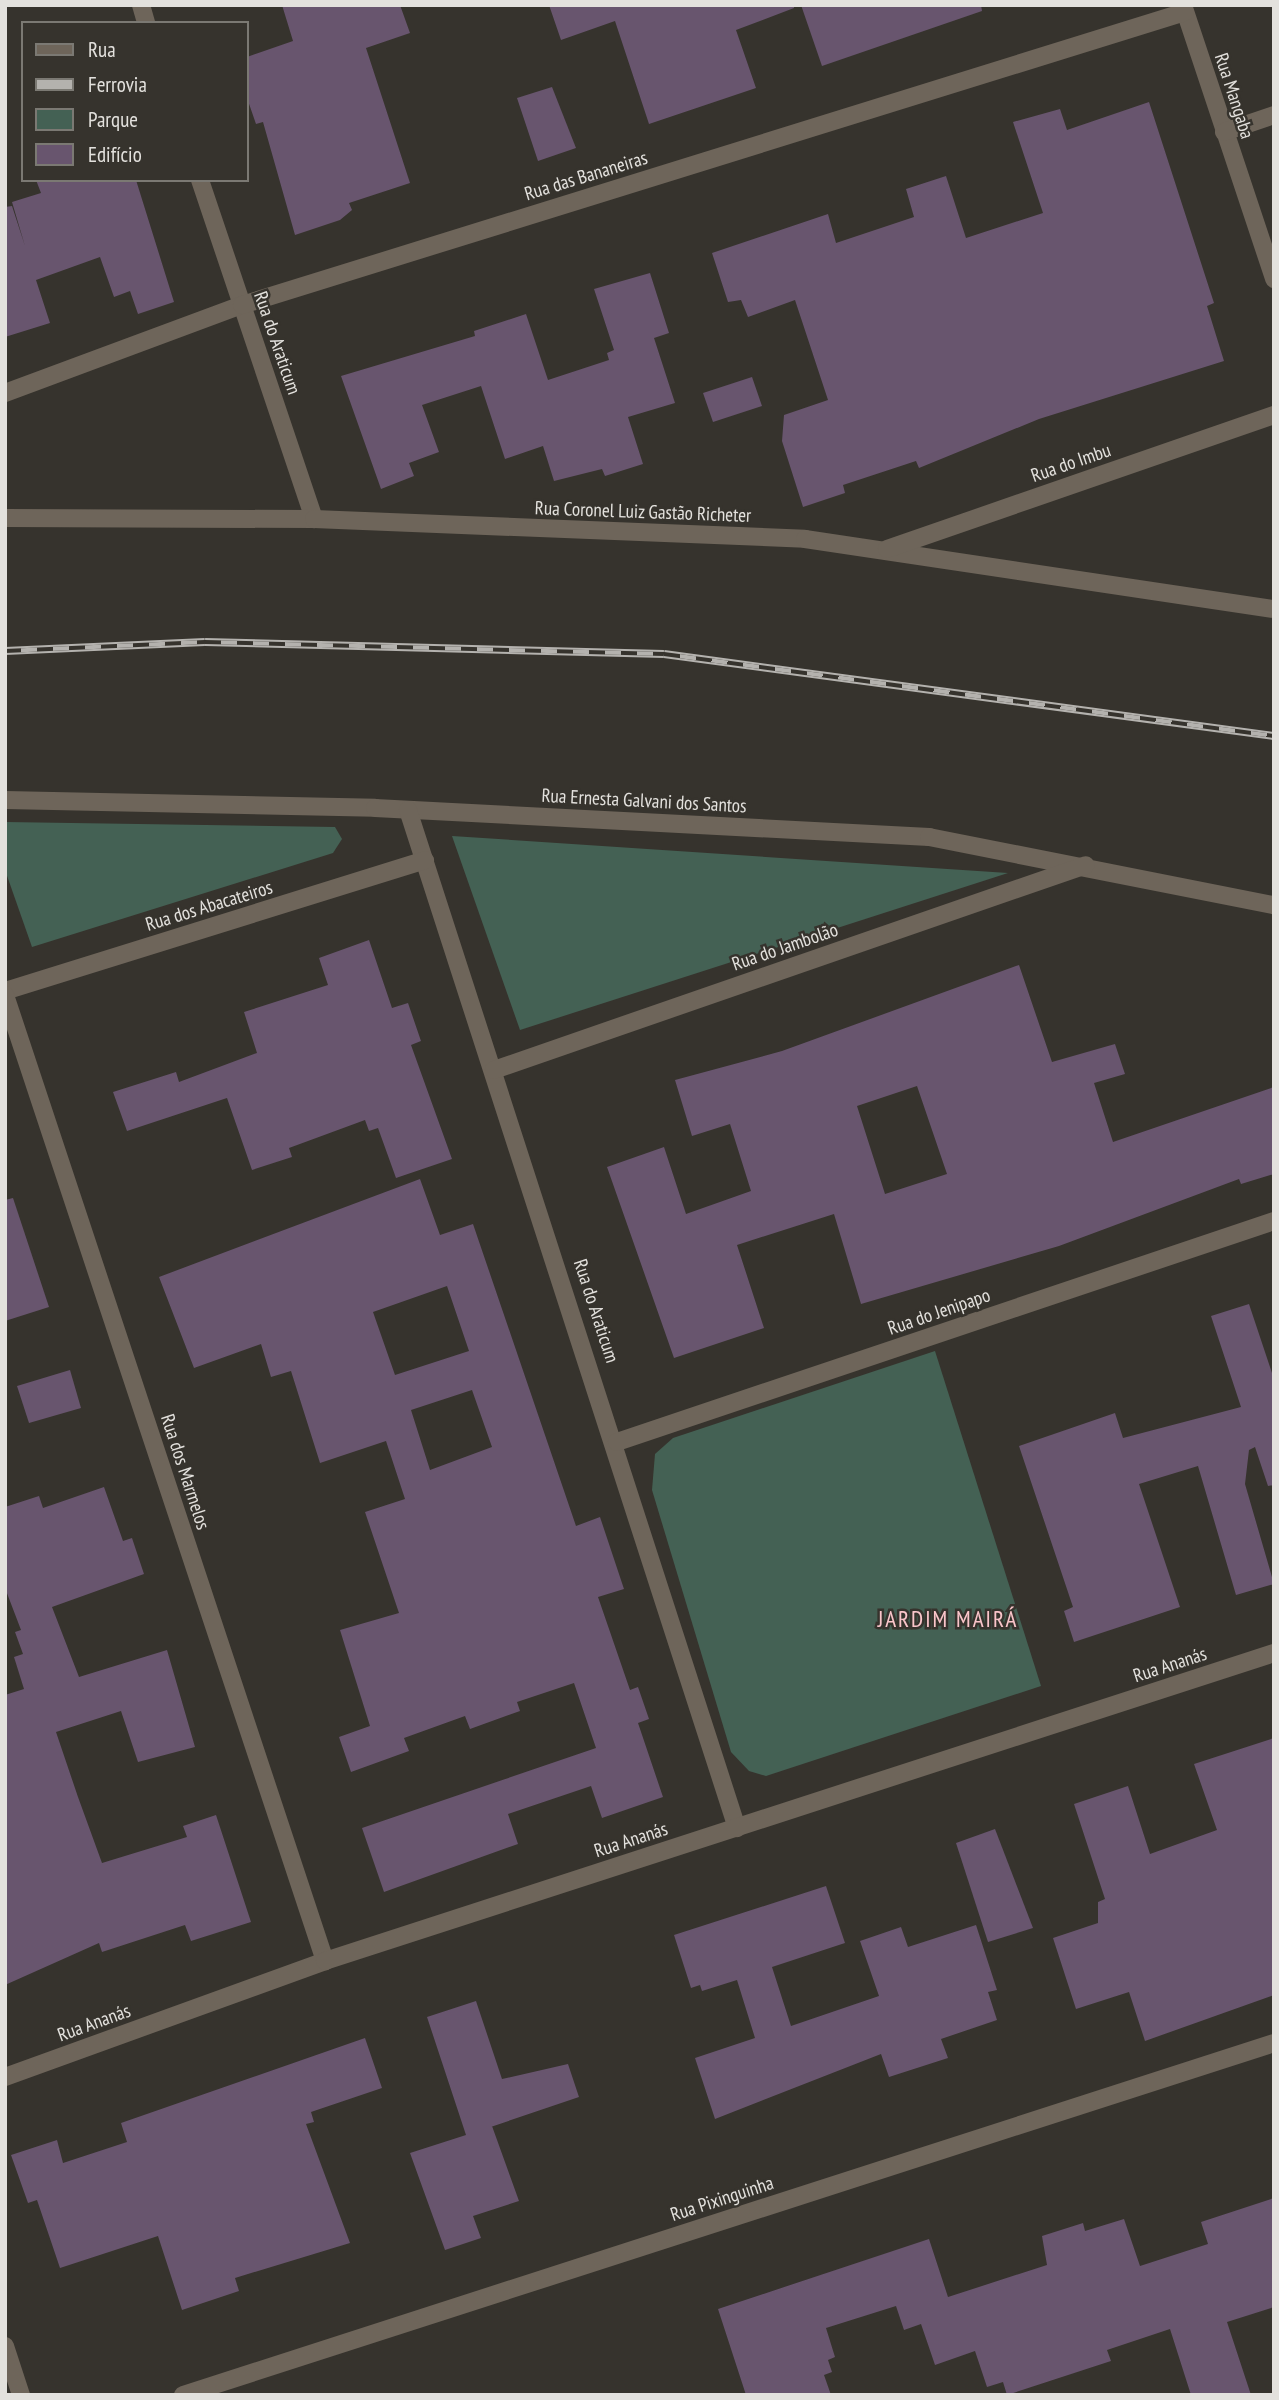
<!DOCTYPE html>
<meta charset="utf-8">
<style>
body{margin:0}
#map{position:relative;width:1279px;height:2400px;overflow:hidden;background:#36332d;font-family:"PT Sans Narrow",sans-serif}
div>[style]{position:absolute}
.green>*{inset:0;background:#446154}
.building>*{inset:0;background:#68556e}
.street>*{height:18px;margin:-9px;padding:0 9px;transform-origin:9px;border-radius:9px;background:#6e655a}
.rail>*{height:8px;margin-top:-4px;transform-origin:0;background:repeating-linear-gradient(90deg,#36332d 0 16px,#b4b2ae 0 32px);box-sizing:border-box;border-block:2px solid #b4b2ae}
span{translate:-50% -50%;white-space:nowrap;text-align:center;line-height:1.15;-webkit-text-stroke:5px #36332d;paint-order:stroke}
.street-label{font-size:19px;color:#e3e1dd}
.quarter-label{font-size:23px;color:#fac5ca;letter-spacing:2px}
.frame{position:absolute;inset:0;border:7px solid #e3e1dd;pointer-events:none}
.legend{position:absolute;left:21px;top:21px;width:228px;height:161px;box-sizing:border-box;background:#36332d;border:2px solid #7b7973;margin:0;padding:9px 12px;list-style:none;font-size:21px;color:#e3e1dd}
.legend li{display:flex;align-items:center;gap:14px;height:35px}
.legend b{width:35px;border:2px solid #7b7973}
</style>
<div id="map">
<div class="green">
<div style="clip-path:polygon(5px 822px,335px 827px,342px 839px,333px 853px,32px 947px,5px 870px)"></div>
<div style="clip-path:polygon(452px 836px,1008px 873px,520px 1030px)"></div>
<div style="clip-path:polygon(935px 1351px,1041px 1686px,766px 1776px,749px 1771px,731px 1752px,652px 1490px,655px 1454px,673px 1438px)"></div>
</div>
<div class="building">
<div style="clip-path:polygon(282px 5px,400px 5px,410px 33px,366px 48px,410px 183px,349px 203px,352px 210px,340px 220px,295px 235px,263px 122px,256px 124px,247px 98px,247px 57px,293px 41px)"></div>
<div style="clip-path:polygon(549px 5px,794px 5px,794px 8px,736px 30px,756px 88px,649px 124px,615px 21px,561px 40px)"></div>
<div style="clip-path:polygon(801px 5px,981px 5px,982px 11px,822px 66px)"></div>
<div style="clip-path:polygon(552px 87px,576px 148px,538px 161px,517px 98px)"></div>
<div style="clip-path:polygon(1149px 102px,1214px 303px,1207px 306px,1224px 361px,1039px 419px,919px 468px,916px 461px,843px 485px,845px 493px,803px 507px,782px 441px,784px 415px,828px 400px,795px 300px,748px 317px,741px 300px,728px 302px,712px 253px,828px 214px,836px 243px,914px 217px,906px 189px,946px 176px,966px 238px,1043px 213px,1013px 122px,1060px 109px,1067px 130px)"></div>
<div style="clip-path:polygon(36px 180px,136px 180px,174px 302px,138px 314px,130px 291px,114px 297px,100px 257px,36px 280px,50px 323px,5px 337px,5px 207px,12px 206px,25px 246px,12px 202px,41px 193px)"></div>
<div style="clip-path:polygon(650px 273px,669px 333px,654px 338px,675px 403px,628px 417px,643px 464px,605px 476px,602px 469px,554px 481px,543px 446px,505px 459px,481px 386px,422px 405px,439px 452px,409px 463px,414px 476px,381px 489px,341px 376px,475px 336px,474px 331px,526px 314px,548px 380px,609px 360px,607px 353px,614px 350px,594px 289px)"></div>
<div style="clip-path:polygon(752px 377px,762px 406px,713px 422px,703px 393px)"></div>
<div style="clip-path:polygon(369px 940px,392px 1008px,408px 1003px,421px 1041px,411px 1045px,452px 1159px,396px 1178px,378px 1128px,369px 1131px,365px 1120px,289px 1148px,292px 1157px,252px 1170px,227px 1098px,127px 1131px,113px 1092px,176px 1072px,179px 1082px,257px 1053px,244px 1012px,328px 985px,319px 958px)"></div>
<div style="clip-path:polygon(evenodd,1019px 965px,1052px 1062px,1115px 1044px,1125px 1074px,1094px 1083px,1113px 1142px,1274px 1087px,1274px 1174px,1241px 1184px,1239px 1179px,1059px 1246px,861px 1304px,834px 1214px,737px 1245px,764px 1328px,674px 1358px,607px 1167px,664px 1147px,686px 1214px,751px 1191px,730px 1124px,692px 1136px,675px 1080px,782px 1051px,1019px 965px,917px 1086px,947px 1174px,885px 1194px,857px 1106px,917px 1086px)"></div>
<div style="clip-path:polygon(evenodd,420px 1179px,440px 1235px,473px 1224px,576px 1526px,600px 1517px,624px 1589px,598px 1597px,630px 1690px,638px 1687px,649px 1719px,638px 1723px,663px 1797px,602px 1818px,591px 1786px,508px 1814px,518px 1844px,384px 1892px,362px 1828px,596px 1748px,574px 1683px,517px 1702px,520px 1711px,470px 1729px,465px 1716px,404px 1738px,409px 1751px,351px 1772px,339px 1737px,370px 1726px,340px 1630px,399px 1613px,365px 1512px,405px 1499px,386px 1441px,320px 1463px,291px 1371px,271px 1377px,261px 1344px,194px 1368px,159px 1277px,420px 1179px,447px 1286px,469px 1351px,395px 1375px,373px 1312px,447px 1286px,420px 1179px,472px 1390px,492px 1447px,430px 1470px,411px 1410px,472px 1390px)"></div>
<div style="clip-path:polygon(13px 1198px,49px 1307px,5px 1321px,5px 1200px)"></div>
<div style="clip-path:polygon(1249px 1304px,1274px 1379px,1274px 1485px,1268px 1486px,1255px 1447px,1249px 1450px,1245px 1484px,1274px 1584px,1236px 1595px,1198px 1466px,1139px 1484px,1180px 1607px,1074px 1642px,1064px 1611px,1073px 1607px,1019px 1446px,1115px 1413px,1123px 1438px,1241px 1407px,1211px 1316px)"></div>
<div style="clip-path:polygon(70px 1370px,81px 1408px,29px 1423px,17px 1386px)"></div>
<div style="clip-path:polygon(104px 1487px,123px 1541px,132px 1538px,144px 1574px,52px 1607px,79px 1677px,167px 1650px,195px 1747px,138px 1762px,121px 1711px,56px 1732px,78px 1797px,102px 1863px,187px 1837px,183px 1826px,216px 1815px,251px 1922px,191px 1941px,185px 1925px,102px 1952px,99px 1943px,5px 1985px,5px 1695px,24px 1689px,14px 1657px,23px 1654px,15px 1632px,21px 1630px,5px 1588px,5px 1507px,39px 1496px,43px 1508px)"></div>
<div style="clip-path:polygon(1274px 1738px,1274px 1995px,1145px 2041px,1129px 1992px,1076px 2009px,1053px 1938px,1098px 1923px,1098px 1902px,1105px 1899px,1074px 1804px,1128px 1786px,1150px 1854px,1217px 1830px,1194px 1764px)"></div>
<div style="clip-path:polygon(995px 1829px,1033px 1928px,988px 1942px,956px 1843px)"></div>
<div style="clip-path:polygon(826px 1886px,845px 1943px,772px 1967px,791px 2026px,879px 1996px,860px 1941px,901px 1927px,908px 1947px,976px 1925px,997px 1990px,988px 1992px,997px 2020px,941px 2039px,948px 2058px,889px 2077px,881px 2054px,715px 2119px,695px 2058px,755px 2038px,737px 1980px,702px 1991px,700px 1985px,691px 1988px,674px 1935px)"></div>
<div style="clip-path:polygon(476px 2001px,502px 2079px,568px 2064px,579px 2097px,467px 2135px,492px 2126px,519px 2201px,473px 2216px,481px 2238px,445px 2250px,410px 2153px,466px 2135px,427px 2017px)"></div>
<div style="clip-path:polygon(365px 2038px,382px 2088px,311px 2112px,314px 2122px,306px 2124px,350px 2243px,235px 2278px,239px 2291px,182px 2310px,158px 2236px,60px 2268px,37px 2200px,28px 2203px,11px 2155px,57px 2140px,63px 2163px,127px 2142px,121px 2123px)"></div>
<div style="clip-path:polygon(1274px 2198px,1274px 2307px,1227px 2322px,1251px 2395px,1191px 2395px,1170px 2329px,1107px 2350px,1111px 2361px,1007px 2395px,1003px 2382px,987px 2387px,975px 2351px,935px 2365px,921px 2324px,904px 2330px,896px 2306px,826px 2328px,835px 2357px,828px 2360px,832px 2372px,824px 2375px,831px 2395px,746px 2395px,718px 2309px,929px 2239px,948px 2297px,1047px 2265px,1042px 2236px,1083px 2223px,1085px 2231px,1124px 2219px,1140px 2266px,1208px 2244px,1201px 2222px)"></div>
</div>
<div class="street">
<div style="left:141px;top:5px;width:19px;rotate:74deg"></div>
<div style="left:1183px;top:5px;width:289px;rotate:71.6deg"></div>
<div style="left:1224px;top:132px;width:53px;rotate:-18.8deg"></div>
<div style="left:200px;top:180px;width:358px;rotate:71.4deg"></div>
<div style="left:5px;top:393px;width:253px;rotate:-20.4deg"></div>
<div style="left:242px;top:305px;width:987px;rotate:-17.26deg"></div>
<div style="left:5px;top:518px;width:309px;rotate:0.2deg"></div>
<div style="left:314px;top:519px;width:491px;rotate:2.3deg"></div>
<div style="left:805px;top:539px;width:474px;rotate:8.5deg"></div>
<div style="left:887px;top:549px;width:410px;rotate:-19.1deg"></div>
<div style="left:5px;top:800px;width:370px;rotate:1.2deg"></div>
<div style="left:375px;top:808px;width:555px;rotate:3deg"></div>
<div style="left:929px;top:837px;width:352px;rotate:11.2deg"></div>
<div style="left:408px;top:810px;width:1070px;rotate:72.09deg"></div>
<div style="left:5px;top:991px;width:440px;rotate:-17.3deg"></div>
<div style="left:5px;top:995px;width:1018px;rotate:71.67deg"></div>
<div style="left:494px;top:1070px;width:626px;rotate:-19.1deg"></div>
<div style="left:617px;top:1442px;width:693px;rotate:-18.59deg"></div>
<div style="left:5px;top:2077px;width:340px;rotate:-19.9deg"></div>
<div style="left:325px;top:1961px;width:998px;rotate:-17.98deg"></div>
<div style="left:5px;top:2346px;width:52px;rotate:71.9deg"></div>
<div style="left:183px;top:2395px;width:1146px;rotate:-17.88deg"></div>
</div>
<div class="rail">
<div style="left:5px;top:651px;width:200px;rotate:-2.6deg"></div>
<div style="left:205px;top:642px;width:459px;rotate:1.5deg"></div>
<div style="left:664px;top:654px;width:615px;rotate:7.66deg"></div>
</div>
<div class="street-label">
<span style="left:1234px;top:96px;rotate:72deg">Rua Mangaba</span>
<span style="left:586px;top:176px;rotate:-17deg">Rua das Bananeiras</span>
<span style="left:277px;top:343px;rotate:71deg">Rua do Araticum</span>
<span style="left:1071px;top:463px;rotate:-19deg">Rua do Imbu</span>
<span style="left:643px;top:512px;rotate:2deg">Rua Coronel Luiz Gastão Richeter</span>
<span style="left:644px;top:801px;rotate:3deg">Rua Ernesta Galvani dos Santos</span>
<span style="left:209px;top:906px;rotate:-17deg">Rua dos Abacateiros</span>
<span style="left:785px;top:947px;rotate:-19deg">Rua do Jambolão</span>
<span style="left:596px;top:1311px;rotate:72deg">Rua do Araticum</span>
<span style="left:939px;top:1312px;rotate:-19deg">Rua do Jenipapo</span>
<span style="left:185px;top:1472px;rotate:72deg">Rua dos Marmelos</span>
<span style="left:1170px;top:1665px;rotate:-18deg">Rua Ananás</span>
<span style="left:631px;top:1840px;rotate:-18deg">Rua Ananás</span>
<span style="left:94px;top:2023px;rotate:-20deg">Rua Ananás</span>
<span style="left:722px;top:2199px;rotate:-18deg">Rua Pixinguinha</span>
</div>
<div class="quarter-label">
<span style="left:948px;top:1619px">JARDIM MAIRÁ</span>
</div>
<div class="frame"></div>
<ul class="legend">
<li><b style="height:9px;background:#6e655a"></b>Rua</li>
<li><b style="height:9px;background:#b4b2ae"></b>Ferrovia</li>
<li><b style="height:19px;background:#446154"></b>Parque</li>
<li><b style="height:19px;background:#68556e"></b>Edifício</li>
</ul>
</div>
